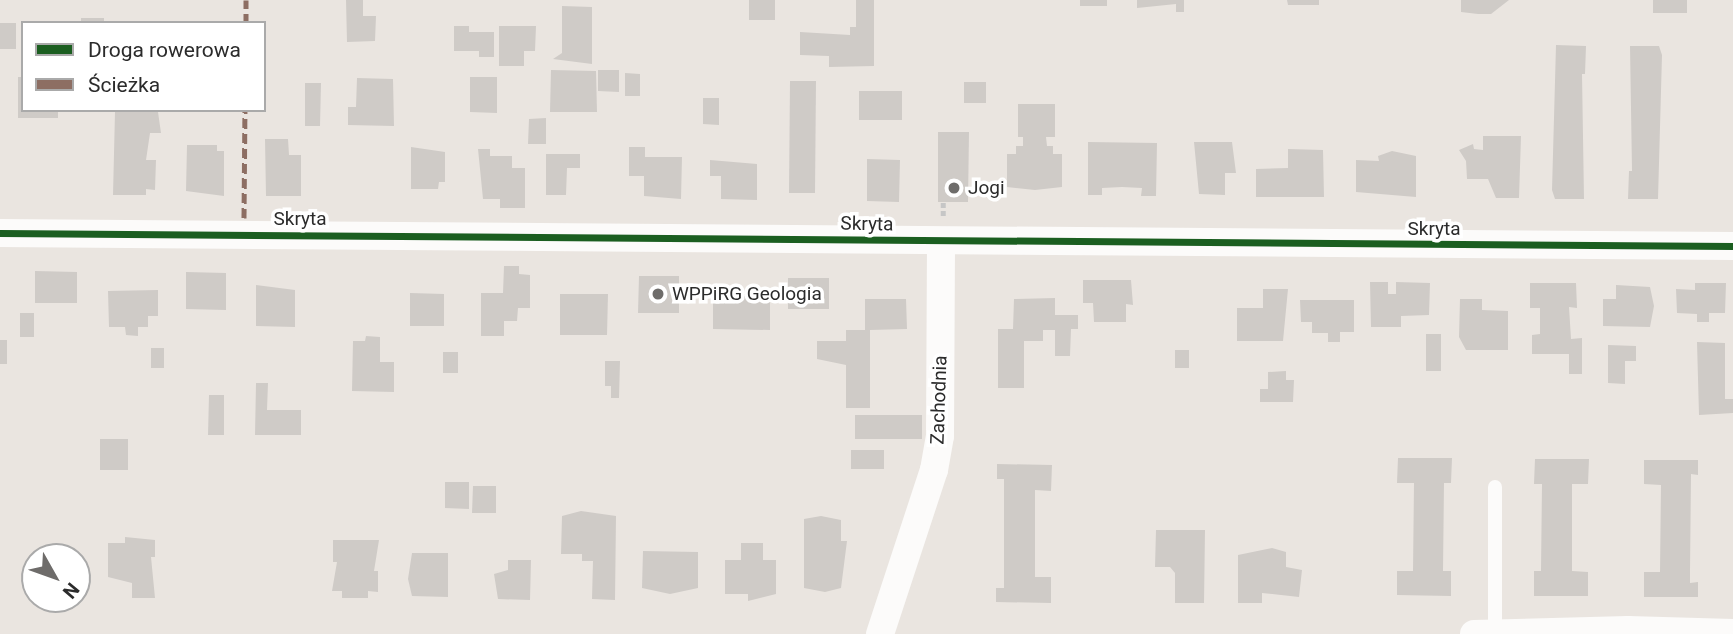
<!DOCTYPE html>
<meta charset="utf-8">
<style>
body{margin:0}
#map{position:relative;width:1733px;height:634px;overflow:hidden;background:#eae5e0;font-family:Roboto,sans-serif}
div>[style]{position:absolute}
.building>*{inset:0;background:#cfcbc7}
.path>*{height:4.5px;margin-top:-2.25px;transform-origin:0;background:repeating-linear-gradient(90deg,#c6c6c6 0 5px,transparent 0 8.5px)}
.lane>*{height:14px;margin:-7px;padding:0 7px;transform-origin:7px;border-radius:7px;background:#fcfbfa}
.street>*{height:28px;margin:-14px;padding:0 14px;transform-origin:14px;border-radius:14px;background:#fcfbfa}
.quiet>*{height:5px;margin-top:-2.5px;transform-origin:0;background:repeating-linear-gradient(90deg,#8d6e63 0 10px,transparent 0 15px)}
.cycleway>*{height:7px;margin:-3.5px;padding:0 3.5px;transform-origin:3.5px;border-radius:3.5px;background:#1b5e20}
.dots>*{width:19px;height:19px;translate:-50% -50%;box-sizing:border-box;border:4px solid #fff;border-radius:50%}
span{translate:-50% -50%;white-space:nowrap;text-align:center;line-height:1.15;-webkit-text-stroke:7px #fff;paint-order:stroke}
.poi-label{font-size:19px;color:#2b2b2b}
.left{translate:0 -50%;text-align:left}
.street-label{font-size:19px;color:#2b2b2b}
.legend{position:absolute;left:21px;top:21px;width:245px;height:91px;box-sizing:border-box;background:#fff;border:2px solid #aaa;margin:0;padding:9px 12px;list-style:none;font-size:21px;color:#2b2b2b}
.legend li{display:flex;align-items:center;gap:14px;height:35px}
.legend b{width:35px;border:2px solid #aaa}
.north{position:absolute;left:21px;top:543px;width:70px;height:70px;box-sizing:border-box;background:#fff;border:2px solid #aaa;border-radius:50%;rotate:130deg;font-size:19px;font-weight:700;line-height:28px;text-align:center;color:#2b2b2b}
.north::after{content:'';display:block;margin:auto;width:24px;height:32px;background:#6e6c6a;clip-path:polygon(50% 0,100% 100%,50% 72%,0 100%)}
</style>
<div id="map">
<div class="building">
<div style="clip-path:polygon(346px 0,363px 0,363px 16px,376px 16px,375px 41px,347px 42px)"></div>
<div style="clip-path:polygon(749px 0,775px 0,775px 20px,749px 20px)"></div>
<div style="clip-path:polygon(856px 0,874px 0,874px 66px,829px 67px,829px 56px,800px 55px,800px 32px,850px 35px,850px 27px,856px 27px)"></div>
<div style="clip-path:polygon(1080px 0,1107px 0,1107px 6px,1080px 6px)"></div>
<div style="clip-path:polygon(1137px 0,1184px 0,1184px 12px,1176px 12px,1176px 4px,1137px 8px)"></div>
<div style="clip-path:polygon(1287px 0,1319px 0,1319px 5px,1288px 5px)"></div>
<div style="clip-path:polygon(1461px 0,1509px 0,1491px 14px,1478px 14px,1461px 12px)"></div>
<div style="clip-path:polygon(1653px 0,1687px 0,1687px 13px,1653px 13px)"></div>
<div style="clip-path:polygon(562px 6px,592px 7px,592px 64px,553px 59px,562px 53px)"></div>
<div style="clip-path:polygon(81px 18px,104px 18px,104px 23px,81px 23px)"></div>
<div style="clip-path:polygon(0 23px,16px 23px,16px 49px,0 49px)"></div>
<div style="clip-path:polygon(454px 26px,469px 26px,469px 32px,494px 32px,494px 57px,479px 57px,479px 51px,454px 51px)"></div>
<div style="clip-path:polygon(499px 26px,536px 26px,535px 51px,524px 51px,524px 66px,499px 66px)"></div>
<div style="clip-path:polygon(1556px 45px,1586px 46px,1585px 74px,1582px 74px,1584px 199px,1555px 199px,1552px 190px)"></div>
<div style="clip-path:polygon(1630px 46px,1659px 46px,1662px 55px,1658px 199px,1628px 199px,1629px 171px,1632px 171px)"></div>
<div style="clip-path:polygon(551px 70px,596px 71px,597px 112px,550px 112px)"></div>
<div style="clip-path:polygon(598px 70px,619px 70px,619px 92px,598px 91px)"></div>
<div style="clip-path:polygon(625px 73px,640px 74px,640px 96px,625px 96px)"></div>
<div style="clip-path:polygon(18px 77px,23px 77px,23px 110px,58px 110px,58px 118px,18px 118px)"></div>
<div style="clip-path:polygon(470px 77px,497px 77px,497px 113px,470px 112px)"></div>
<div style="clip-path:polygon(357px 78px,393px 79px,394px 126px,348px 125px,348px 107px,356px 107px)"></div>
<div style="clip-path:polygon(790px 81px,816px 81px,815px 193px,789px 193px)"></div>
<div style="clip-path:polygon(964px 82px,986px 82px,986px 103px,964px 103px)"></div>
<div style="clip-path:polygon(305px 83px,321px 83px,320px 126px,305px 126px)"></div>
<div style="clip-path:polygon(859px 91px,902px 91px,902px 120px,859px 120px)"></div>
<div style="clip-path:polygon(703px 98px,719px 98px,719px 125px,703px 124px)"></div>
<div style="clip-path:polygon(1018px 104px,1055px 104px,1055px 137px,1046px 137px,1047px 146px,1053px 146px,1053px 154px,1062px 154px,1062px 187px,1035px 190px,1007px 187px,1007px 154px,1016px 154px,1016px 146px,1023px 146px,1023px 137px,1018px 137px)"></div>
<div style="clip-path:polygon(115px 112px,158px 112px,161px 133px,150px 133px,146px 160px,156px 160px,155px 190px,146px 189px,146px 195px,113px 195px)"></div>
<div style="clip-path:polygon(546px 118px,546px 144px,528px 144px,529px 119px)"></div>
<div style="clip-path:polygon(938px 132px,969px 132px,968px 202px,938px 202px)"></div>
<div style="clip-path:polygon(1483px 136px,1521px 136px,1519px 198px,1496px 198px,1488px 179px,1467px 179px,1466px 161px,1459px 150px,1473px 144px,1474px 149px,1483px 150px)"></div>
<div style="clip-path:polygon(265px 139px,288px 139px,289px 155px,301px 155px,301px 196px,266px 196px)"></div>
<div style="clip-path:polygon(1088px 142px,1157px 143px,1156px 196px,1141px 196px,1142px 188px,1122px 187px,1102px 188px,1102px 195px,1088px 195px)"></div>
<div style="clip-path:polygon(1194px 142px,1232px 142px,1236px 173px,1225px 173px,1225px 195px,1199px 194px)"></div>
<div style="clip-path:polygon(187px 145px,217px 145px,217px 151px,224px 151px,224px 196px,186px 191px)"></div>
<div style="clip-path:polygon(411px 147px,445px 152px,445px 182px,439px 182px,438px 189px,411px 189px)"></div>
<div style="clip-path:polygon(629px 147px,645px 147px,645px 157px,682px 157px,681px 199px,644px 196px,644px 176px,629px 176px)"></div>
<div style="clip-path:polygon(478px 149px,490px 149px,490px 156px,512px 156px,512px 168px,525px 168px,525px 208px,500px 208px,500px 199px,483px 199px)"></div>
<div style="clip-path:polygon(1288px 149px,1323px 150px,1324px 197px,1256px 197px,1256px 169px,1288px 168px)"></div>
<div style="clip-path:polygon(1392px 151px,1416px 156px,1416px 197px,1356px 192px,1356px 160px,1379px 161px,1378px 156px)"></div>
<div style="clip-path:polygon(546px 154px,580px 154px,580px 168px,567px 168px,566px 195px,546px 195px)"></div>
<div style="clip-path:polygon(867px 159px,900px 160px,899px 202px,867px 201px)"></div>
<div style="clip-path:polygon(710px 160px,757px 164px,757px 200px,721px 199px,721px 176px,710px 176px)"></div>
<div style="clip-path:polygon(504px 266px,519px 266px,519px 274px,530px 275px,530px 308px,518px 308px,517px 321px,504px 321px,504px 336px,481px 336px,481px 293px,503px 293px)"></div>
<div style="clip-path:polygon(35px 271px,77px 272px,77px 303px,35px 303px)"></div>
<div style="clip-path:polygon(186px 272px,226px 273px,226px 310px,186px 309px)"></div>
<div style="clip-path:polygon(639px 276px,679px 276px,679px 313px,638px 313px)"></div>
<div style="clip-path:polygon(788px 278px,829px 278px,829px 309px,788px 309px)"></div>
<div style="clip-path:polygon(1083px 280px,1131px 280px,1133px 305px,1126px 304px,1126px 322px,1094px 322px,1093px 303px,1083px 303px)"></div>
<div style="clip-path:polygon(1370px 282px,1388px 282px,1388px 294px,1396px 294px,1396px 282px,1430px 283px,1429px 315px,1401px 316px,1401px 327px,1371px 327px)"></div>
<div style="clip-path:polygon(1530px 283px,1576px 283px,1577px 308px,1569px 307px,1571px 339px,1582px 338px,1582px 374px,1569px 374px,1569px 354px,1532px 354px,1532px 335px,1540px 334px,1540px 308px,1530px 308px)"></div>
<div style="clip-path:polygon(1695px 283px,1726px 283px,1725px 313px,1709px 313px,1709px 322px,1697px 322px,1697px 314px,1677px 313px,1676px 289px,1695px 290px)"></div>
<div style="clip-path:polygon(256px 285px,295px 290px,295px 327px,256px 326px)"></div>
<div style="clip-path:polygon(1616px 285px,1650px 287px,1654px 306px,1650px 327px,1603px 326px,1603px 299px,1616px 299px)"></div>
<div style="clip-path:polygon(1263px 289px,1288px 289px,1283px 341px,1237px 341px,1237px 308px,1263px 308px)"></div>
<div style="clip-path:polygon(158px 290px,158px 316px,148px 316px,148px 327px,138px 327px,138px 336px,126px 335px,125px 327px,109px 327px,108px 291px)"></div>
<div style="clip-path:polygon(410px 293px,444px 294px,444px 326px,410px 326px)"></div>
<div style="clip-path:polygon(560px 294px,608px 294px,607px 335px,560px 335px)"></div>
<div style="clip-path:polygon(713px 296px,770px 296px,770px 330px,713px 329px)"></div>
<div style="clip-path:polygon(1055px 298px,1055px 315px,1078px 315px,1078px 329px,1071px 329px,1070px 356px,1055px 356px,1055px 330px,1043px 330px,1043px 341px,1024px 341px,1024px 388px,998px 388px,998px 329px,1013px 329px,1014px 299px)"></div>
<div style="clip-path:polygon(865px 299px,906px 299px,907px 329px,870px 330px,870px 408px,846px 408px,846px 365px,817px 359px,817px 341px,846px 341px,846px 330px,865px 330px)"></div>
<div style="clip-path:polygon(1460px 299px,1482px 299px,1482px 310px,1508px 311px,1508px 350px,1466px 350px,1459px 337px)"></div>
<div style="clip-path:polygon(1300px 300px,1354px 300px,1354px 332px,1340px 332px,1340px 342px,1328px 342px,1328px 333px,1312px 333px,1312px 322px,1301px 322px)"></div>
<div style="clip-path:polygon(20px 313px,34px 313px,34px 337px,20px 337px)"></div>
<div style="clip-path:polygon(1426px 334px,1441px 334px,1441px 371px,1426px 371px)"></div>
<div style="clip-path:polygon(366px 336px,380px 337px,380px 362px,394px 362px,394px 392px,352px 391px,353px 341px,365px 341px)"></div>
<div style="clip-path:polygon(0 340px,7px 340px,7px 364px,0 364px)"></div>
<div style="clip-path:polygon(1697px 342px,1725px 343px,1725px 399px,1733px 399px,1733px 413px,1699px 415px)"></div>
<div style="clip-path:polygon(1608px 345px,1636px 346px,1636px 361px,1625px 361px,1625px 384px,1608px 383px)"></div>
<div style="clip-path:polygon(151px 348px,164px 348px,164px 368px,151px 368px)"></div>
<div style="clip-path:polygon(1175px 350px,1189px 350px,1189px 368px,1175px 368px)"></div>
<div style="clip-path:polygon(443px 352px,458px 352px,458px 373px,443px 373px)"></div>
<div style="clip-path:polygon(605px 361px,620px 361px,619px 398px,611px 398px,611px 386px,605px 386px)"></div>
<div style="clip-path:polygon(1286px 371px,1286px 380px,1294px 380px,1293px 402px,1260px 402px,1260px 389px,1268px 389px,1268px 372px)"></div>
<div style="clip-path:polygon(256px 383px,268px 383px,267px 410px,301px 410px,301px 435px,255px 435px)"></div>
<div style="clip-path:polygon(209px 395px,224px 395px,224px 435px,208px 435px)"></div>
<div style="clip-path:polygon(855px 415px,922px 415px,922px 439px,855px 439px)"></div>
<div style="clip-path:polygon(100px 439px,128px 439px,128px 470px,100px 470px)"></div>
<div style="clip-path:polygon(851px 450px,884px 450px,884px 469px,851px 469px)"></div>
<div style="clip-path:polygon(1398px 458px,1452px 458px,1451px 483px,1444px 483px,1443px 571px,1451px 571px,1451px 596px,1397px 595px,1397px 571px,1413px 571px,1414px 483px,1397px 483px)"></div>
<div style="clip-path:polygon(1535px 459px,1589px 459px,1588px 484px,1572px 484px,1572px 571px,1588px 572px,1588px 596px,1534px 596px,1534px 571px,1541px 571px,1542px 484px,1534px 484px)"></div>
<div style="clip-path:polygon(1644px 460px,1698px 460px,1698px 475px,1691px 474px,1690px 572px,1690px 583px,1698px 582px,1698px 597px,1644px 597px,1644px 572px,1660px 572px,1661px 485px,1644px 484px)"></div>
<div style="clip-path:polygon(997px 464px,1052px 465px,1051px 491px,1035px 490px,1035px 577px,1051px 577px,1051px 603px,996px 602px,996px 588px,1004px 588px,1004px 479px,997px 479px)"></div>
<div style="clip-path:polygon(445px 482px,469px 482px,469px 509px,445px 508px)"></div>
<div style="clip-path:polygon(473px 486px,496px 486px,496px 513px,472px 513px)"></div>
<div style="clip-path:polygon(581px 511px,616px 516px,615px 600px,592px 599px,593px 561px,582px 561px,582px 554px,561px 554px,562px 516px)"></div>
<div style="clip-path:polygon(821px 516px,841px 520px,841px 541px,847px 541px,841px 588px,825px 592px,804px 588px,804px 519px)"></div>
<div style="clip-path:polygon(1156px 530px,1205px 530px,1204px 603px,1175px 603px,1175px 573px,1170px 567px,1155px 567px)"></div>
<div style="clip-path:polygon(125px 537px,155px 540px,155px 557px,151px 557px,155px 598px,132px 598px,132px 583px,108px 577px,108px 543px,125px 543px)"></div>
<div style="clip-path:polygon(333px 540px,379px 540px,374px 571px,378px 571px,378px 592px,368px 591px,368px 598px,342px 598px,342px 591px,332px 591px,337px 562px,333px 562px)"></div>
<div style="clip-path:polygon(741px 543px,763px 543px,763px 560px,776px 560px,776px 594px,748px 601px,748px 594px,725px 594px,725px 560px,741px 560px)"></div>
<div style="clip-path:polygon(1272px 548px,1286px 552px,1286px 567px,1302px 570px,1299px 597px,1262px 593px,1262px 603px,1238px 603px,1238px 555px)"></div>
<div style="clip-path:polygon(643px 551px,698px 552px,698px 588px,670px 594px,642px 588px)"></div>
<div style="clip-path:polygon(412px 553px,448px 553px,448px 597px,412px 596px,408px 579px)"></div>
<div style="clip-path:polygon(508px 560px,531px 560px,530px 600px,498px 599px,494px 574px,508px 570px)"></div>
</div>
<div class="path">
<div style="left:943px;top:216px;width:14px;rotate:-90deg"></div>
</div>
<div class="lane">
<div style="left:1495px;top:633px;width:146px;rotate:-90deg"></div>
</div>
<div class="street">
<div style="left:0;top:233px;width:1733px;rotate:0.43deg"></div>
<div style="left:880px;top:634px;width:173px;rotate:-71.8deg"></div>
<div style="left:934px;top:470px;width:35px;rotate:-80deg"></div>
<div style="left:940px;top:436px;width:195px;rotate:-89.7deg"></div>
<div style="left:1474px;top:634px;width:154px;rotate:-1.5deg"></div>
<div style="left:1628px;top:630px;width:105px;rotate:1.6deg"></div>
</div>
<div class="quiet">
<div style="left:246px;top:23px;width:23px;rotate:-90deg"></div>
<div style="left:244px;top:218px;width:108px;rotate:-89.5deg"></div>
</div>
<div class="cycleway">
<div style="left:0;top:233px;width:1733px;rotate:0.43deg"></div>
</div>
<div class="dots">
<div style="left:954px;top:188px;background:#6e6c6a"></div>
<div style="left:658px;top:294px;background:#6e6c6a"></div>
</div>
<div class="poi-label">
<span class="left" style="left:968px;top:188px">Jogi</span>
<span class="left" style="left:672px;top:294px">WPPiRG Geologia</span>
</div>
<div class="street-label">
<span style="left:300px;top:219px">Skryta</span>
<span style="left:867px;top:224px;rotate:1deg">Skryta</span>
<span style="left:1434px;top:229px">Skryta</span>
<span style="left:939px;top:400px;rotate:-88deg">Zachodnia</span>
</div>
<ul class="legend">
<li><b style="height:9px;background:#1b5e20"></b>Droga rowerowa</li>
<li><b style="height:9px;background:#8d6e63"></b>Ścieżka</li>
</ul>
<div class="north">N</div>
</div>
